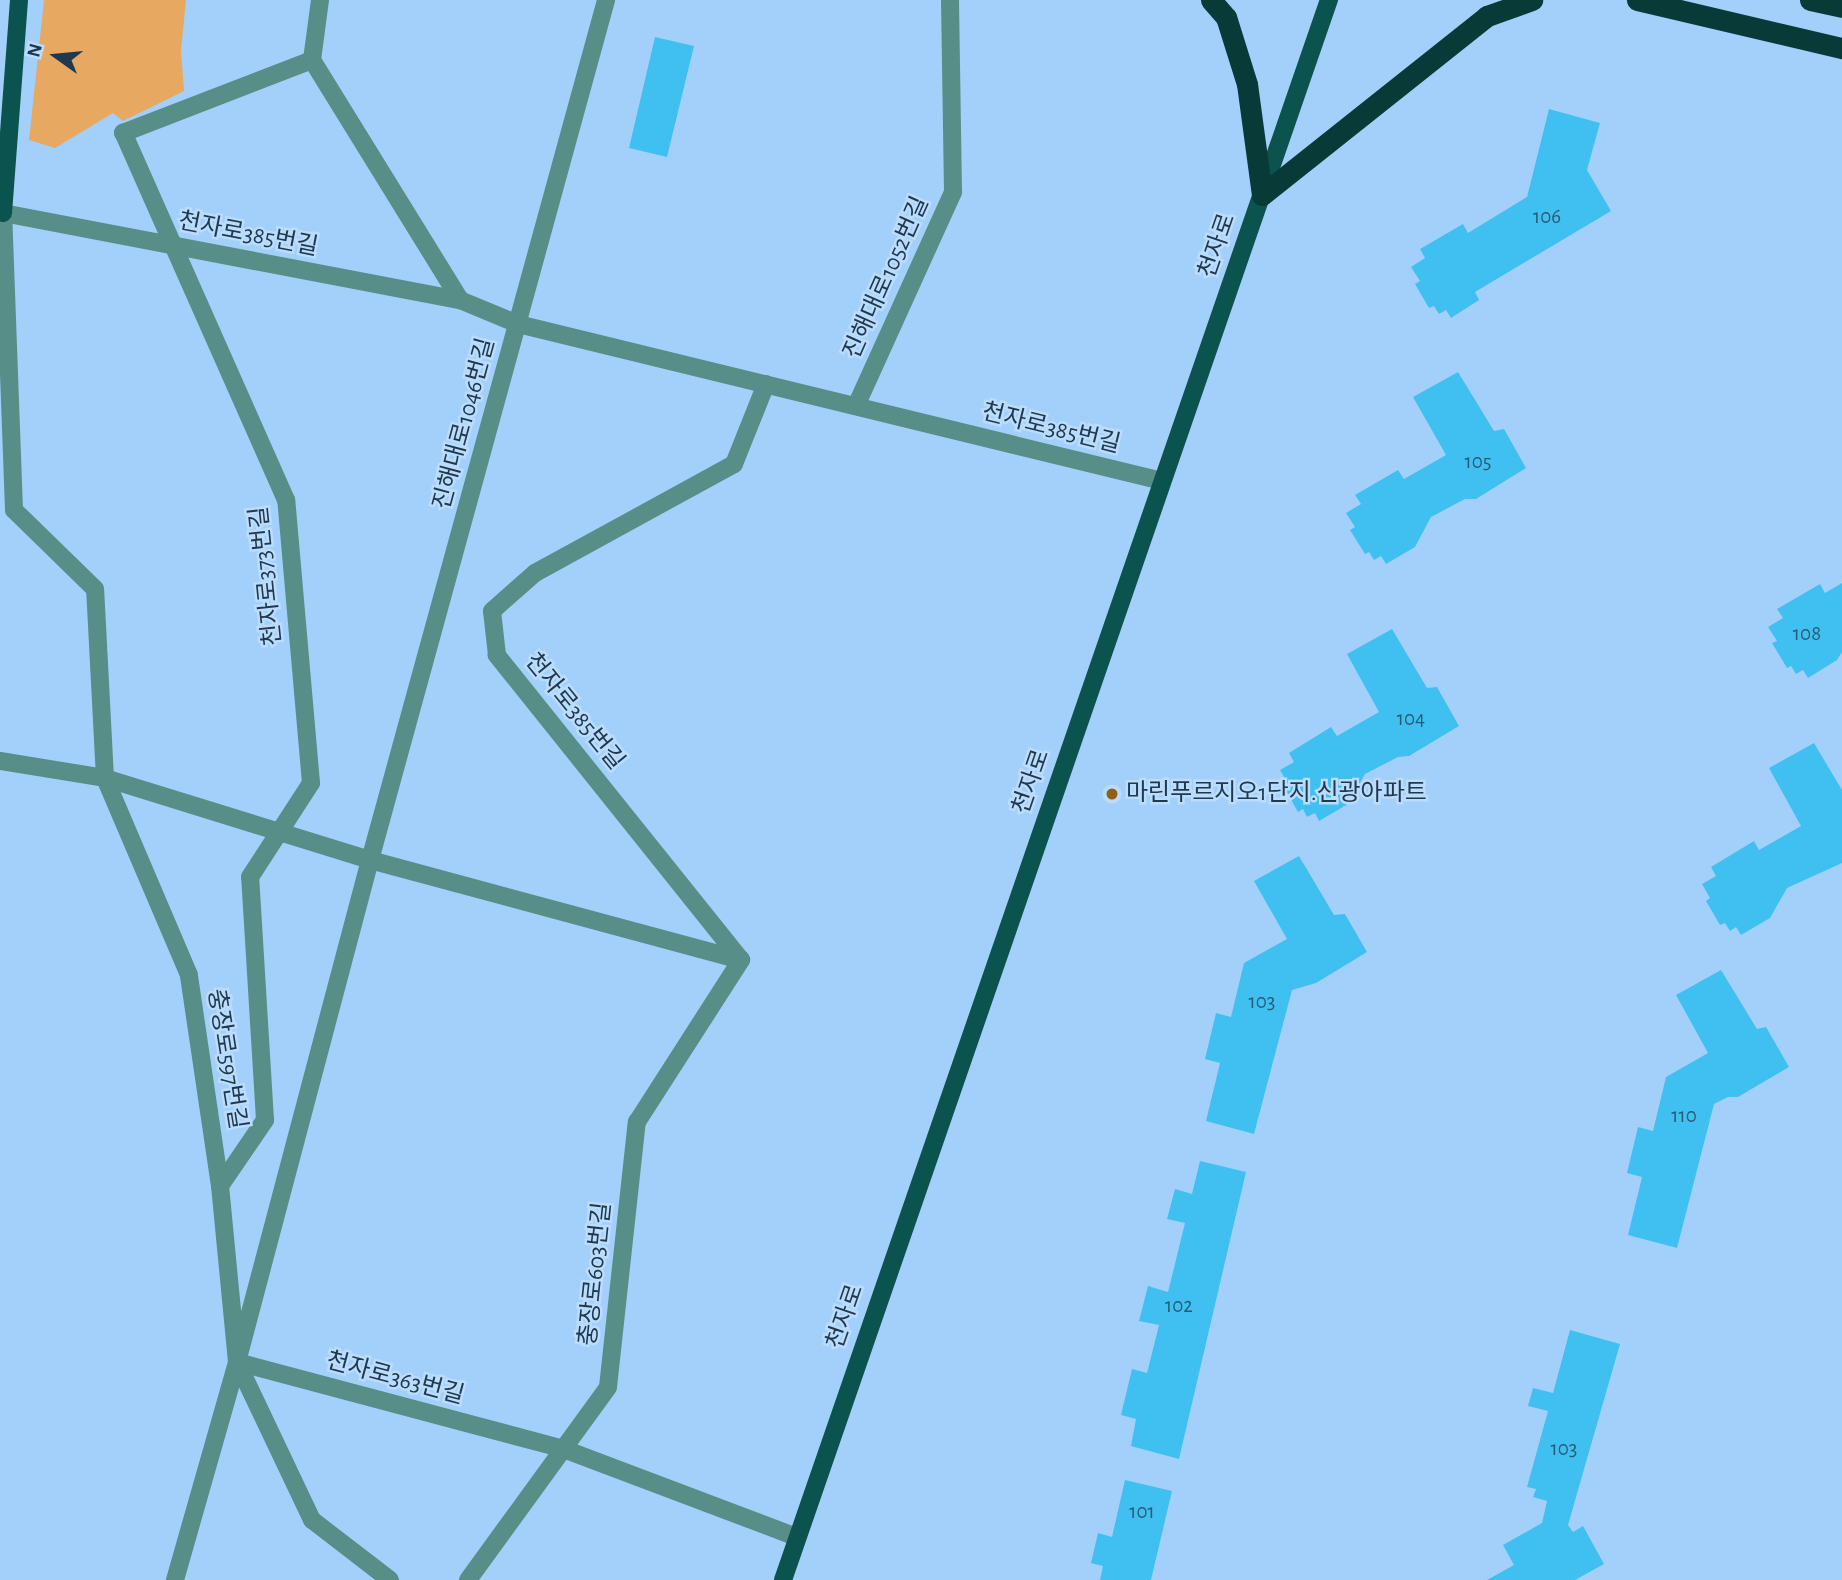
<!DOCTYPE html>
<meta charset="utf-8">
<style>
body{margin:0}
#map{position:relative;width:1842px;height:1580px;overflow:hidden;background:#a3d0fb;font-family:"Alegreya Sans","Noto Sans KR",sans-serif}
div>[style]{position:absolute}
.green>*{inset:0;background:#e7a861}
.building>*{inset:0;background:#40c0f1}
.minor>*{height:18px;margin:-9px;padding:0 9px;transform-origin:9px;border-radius:9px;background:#588e88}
.major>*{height:18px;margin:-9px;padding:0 9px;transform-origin:9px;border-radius:9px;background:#0b534e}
.highway>*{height:21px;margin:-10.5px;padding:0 10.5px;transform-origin:10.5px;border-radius:10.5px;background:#083b38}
.dots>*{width:19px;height:19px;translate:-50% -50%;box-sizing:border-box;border:4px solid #badcfd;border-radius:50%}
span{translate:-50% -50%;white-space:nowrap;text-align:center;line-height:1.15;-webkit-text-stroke:5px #badcfd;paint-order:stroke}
.number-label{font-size:21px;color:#295b77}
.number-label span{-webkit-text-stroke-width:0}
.street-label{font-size:24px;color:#21394e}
.poi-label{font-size:24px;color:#21394e}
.left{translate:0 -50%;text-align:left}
.north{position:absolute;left:21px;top:21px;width:70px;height:70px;-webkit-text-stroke:5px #badcfd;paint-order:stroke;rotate:285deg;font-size:19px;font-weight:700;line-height:28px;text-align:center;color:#21394e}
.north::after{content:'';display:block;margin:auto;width:24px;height:32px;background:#21394e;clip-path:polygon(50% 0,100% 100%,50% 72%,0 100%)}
</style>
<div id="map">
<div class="green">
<div style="clip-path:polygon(44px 0,186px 0,181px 50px,184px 91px,123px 121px,113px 113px,55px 148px,29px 140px)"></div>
</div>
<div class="building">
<div style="clip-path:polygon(655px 37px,694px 46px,667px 157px,629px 148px)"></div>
<div style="clip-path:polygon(1549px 109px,1600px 123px,1587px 170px,1611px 211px,1475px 292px,1479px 300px,1451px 318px,1446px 310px,1439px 314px,1434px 306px,1429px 308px,1415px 284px,1420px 281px,1411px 267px,1425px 258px,1420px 249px,1463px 224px,1468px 233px,1527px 197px)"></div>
<div style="clip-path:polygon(1458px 372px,1494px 431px,1504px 429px,1526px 468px,1476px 499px,1465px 499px,1431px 517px,1415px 547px,1386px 564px,1381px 556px,1374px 560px,1369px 552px,1365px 554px,1350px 530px,1355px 527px,1346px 513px,1361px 504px,1355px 495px,1398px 470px,1404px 479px,1446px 455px,1413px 397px)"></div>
<div style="clip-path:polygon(1842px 583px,1842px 652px,1837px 660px,1808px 678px,1803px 670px,1796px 674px,1791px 666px,1787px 668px,1772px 643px,1777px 641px,1768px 627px,1783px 618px,1777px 609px,1820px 584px,1825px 593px)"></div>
<div style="clip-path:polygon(1392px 629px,1427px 688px,1437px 687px,1459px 726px,1409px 756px,1398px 757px,1365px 774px,1348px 804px,1319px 821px,1315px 813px,1307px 817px,1303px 809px,1298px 812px,1284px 787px,1288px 784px,1280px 770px,1294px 762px,1289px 753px,1331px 727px,1337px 736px,1379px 712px,1347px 654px)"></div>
<div style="clip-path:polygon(1814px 743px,1842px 790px,1842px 863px,1787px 888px,1770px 918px,1741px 935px,1736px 927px,1730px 931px,1725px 923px,1720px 925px,1706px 901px,1710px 898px,1702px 884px,1716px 876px,1711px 867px,1754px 841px,1759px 850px,1801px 826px,1769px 768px)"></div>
<div style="clip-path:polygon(1299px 856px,1334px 915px,1345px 914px,1367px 952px,1316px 983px,1292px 990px,1254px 1134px,1206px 1121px,1220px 1063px,1205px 1059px,1216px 1013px,1231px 1017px,1244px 963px,1287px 939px,1254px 881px)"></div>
<div style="clip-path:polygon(1721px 970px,1757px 1029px,1766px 1027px,1789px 1067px,1738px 1097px,1728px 1097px,1714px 1104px,1677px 1248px,1628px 1235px,1642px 1177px,1627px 1173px,1638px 1127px,1653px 1131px,1666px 1077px,1708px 1053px,1676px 995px)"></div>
<div style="clip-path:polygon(1200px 1161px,1246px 1172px,1179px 1459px,1131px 1446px,1136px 1419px,1121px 1415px,1132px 1369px,1147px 1373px,1159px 1325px,1139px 1321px,1148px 1286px,1168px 1292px,1185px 1223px,1167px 1219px,1175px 1189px,1192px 1194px)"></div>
<div style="clip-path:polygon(1570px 1330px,1620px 1344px,1568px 1525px,1573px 1532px,1583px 1526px,1604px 1564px,1575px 1580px,1487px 1580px,1514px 1565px,1503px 1545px,1542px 1523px,1547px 1501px,1533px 1497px,1536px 1489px,1527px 1487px,1548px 1411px,1528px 1406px,1533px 1388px,1553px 1393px)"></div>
<div style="clip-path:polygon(1125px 1480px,1172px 1491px,1151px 1580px,1100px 1580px,1103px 1566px,1091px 1563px,1098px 1533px,1112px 1537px)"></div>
</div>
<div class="minor">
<div style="left:312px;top:60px;width:282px;rotate:58.3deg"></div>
<div style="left:856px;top:406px;width:235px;rotate:-65.6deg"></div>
<div style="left:953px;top:192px;width:192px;rotate:-90.9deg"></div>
<div style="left:0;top:761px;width:106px;rotate:9.2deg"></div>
<div style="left:105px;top:778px;width:277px;rotate:17.2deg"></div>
<div style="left:370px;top:860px;width:384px;rotate:15.1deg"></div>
<div style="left:741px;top:960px;width:391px;rotate:-128.7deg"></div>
<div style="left:497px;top:655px;width:44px;rotate:-96.5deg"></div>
<div style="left:492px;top:611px;width:57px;rotate:-41.5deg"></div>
<div style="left:535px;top:573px;width:227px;rotate:-28.7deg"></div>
<div style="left:734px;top:464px;width:86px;rotate:-68.2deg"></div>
<div style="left:220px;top:1186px;width:80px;rotate:-55.7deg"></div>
<div style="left:265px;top:1120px;width:243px;rotate:-93.5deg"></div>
<div style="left:250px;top:877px;width:112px;rotate:-57deg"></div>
<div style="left:311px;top:783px;width:284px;rotate:-95deg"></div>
<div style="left:286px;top:500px;width:402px;rotate:-113.9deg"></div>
<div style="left:123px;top:133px;width:203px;rotate:-21.1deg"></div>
<div style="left:312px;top:60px;width:61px;rotate:-82.4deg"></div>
<div style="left:237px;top:1362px;width:335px;rotate:14.9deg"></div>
<div style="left:561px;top:1448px;width:251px;rotate:20.7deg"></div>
<div style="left:175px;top:1580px;width:227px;rotate:-74.1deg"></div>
<div style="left:237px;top:1362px;width:519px;rotate:-75.16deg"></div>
<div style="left:370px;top:860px;width:892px;rotate:-74.65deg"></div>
<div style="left:390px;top:1580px;width:98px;rotate:-142.4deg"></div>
<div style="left:312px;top:1520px;width:175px;rotate:-115.4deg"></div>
<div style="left:237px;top:1362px;width:177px;rotate:-95.5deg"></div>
<div style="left:220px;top:1186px;width:213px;rotate:-98.4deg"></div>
<div style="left:189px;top:975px;width:214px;rotate:-113.1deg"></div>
<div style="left:105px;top:778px;width:189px;rotate:-93deg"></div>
<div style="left:95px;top:589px;width:113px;rotate:-135.7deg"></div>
<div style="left:14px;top:510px;width:297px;rotate:-92.1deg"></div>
<div style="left:3px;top:213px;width:465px;rotate:10.8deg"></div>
<div style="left:460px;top:300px;width:63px;rotate:22.5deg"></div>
<div style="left:518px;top:324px;width:663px;rotate:13.7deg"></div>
<div style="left:468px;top:1580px;width:238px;rotate:-54deg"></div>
<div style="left:608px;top:1387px;width:267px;rotate:-83.8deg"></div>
<div style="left:637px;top:1122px;width:193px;rotate:-57.3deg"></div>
</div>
<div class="major">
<div style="left:3px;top:213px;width:214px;rotate:-85.7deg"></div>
<div style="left:783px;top:1580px;width:1672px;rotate:-70.94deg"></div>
</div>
<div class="highway">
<div style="left:1211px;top:0;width:23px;rotate:49deg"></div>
<div style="left:1226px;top:17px;width:70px;rotate:72.6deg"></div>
<div style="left:1247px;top:84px;width:112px;rotate:82.3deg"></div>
<div style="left:1637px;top:0;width:211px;rotate:13.2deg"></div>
<div style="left:1810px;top:0;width:33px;rotate:12deg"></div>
<div style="left:1262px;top:195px;width:288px;rotate:-38.5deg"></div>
<div style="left:1487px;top:16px;width:48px;rotate:-19.6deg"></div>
</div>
<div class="dots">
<div style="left:1112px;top:794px;background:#945e15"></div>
</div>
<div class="number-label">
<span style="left:1547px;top:217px">106</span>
<span style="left:1478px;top:462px">105</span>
<span style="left:1807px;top:634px">108</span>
<span style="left:1411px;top:719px">104</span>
<span style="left:1262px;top:1002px">103</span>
<span style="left:1684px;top:1116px">110</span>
<span style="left:1179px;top:1306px">102</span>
<span style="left:1564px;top:1449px">103</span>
<span style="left:1142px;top:1512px">101</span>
</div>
<div class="street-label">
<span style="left:248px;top:235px;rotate:11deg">천자로385번길</span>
<span style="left:1218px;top:246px;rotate:-71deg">천자로</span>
<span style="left:887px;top:278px;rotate:-66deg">진해대로1052번길</span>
<span style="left:465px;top:424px;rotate:-75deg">진해대로1046번길</span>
<span style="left:1051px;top:429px;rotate:14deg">천자로385번길</span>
<span style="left:267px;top:576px;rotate:-96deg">천자로373번길</span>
<span style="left:574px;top:712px;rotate:51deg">천자로385번길</span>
<span style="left:1032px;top:782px;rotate:-71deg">천자로</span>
<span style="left:226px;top:1059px;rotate:81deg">충장로597번길</span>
<span style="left:596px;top:1274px;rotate:-84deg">충장로603번길</span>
<span style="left:846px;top:1317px;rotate:-71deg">천자로</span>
<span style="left:395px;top:1379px;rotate:15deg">천자로363번길</span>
</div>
<div class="poi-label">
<span class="left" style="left:1126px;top:794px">마린푸르지오1단지.신광아파트</span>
</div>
<div class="north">N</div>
</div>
